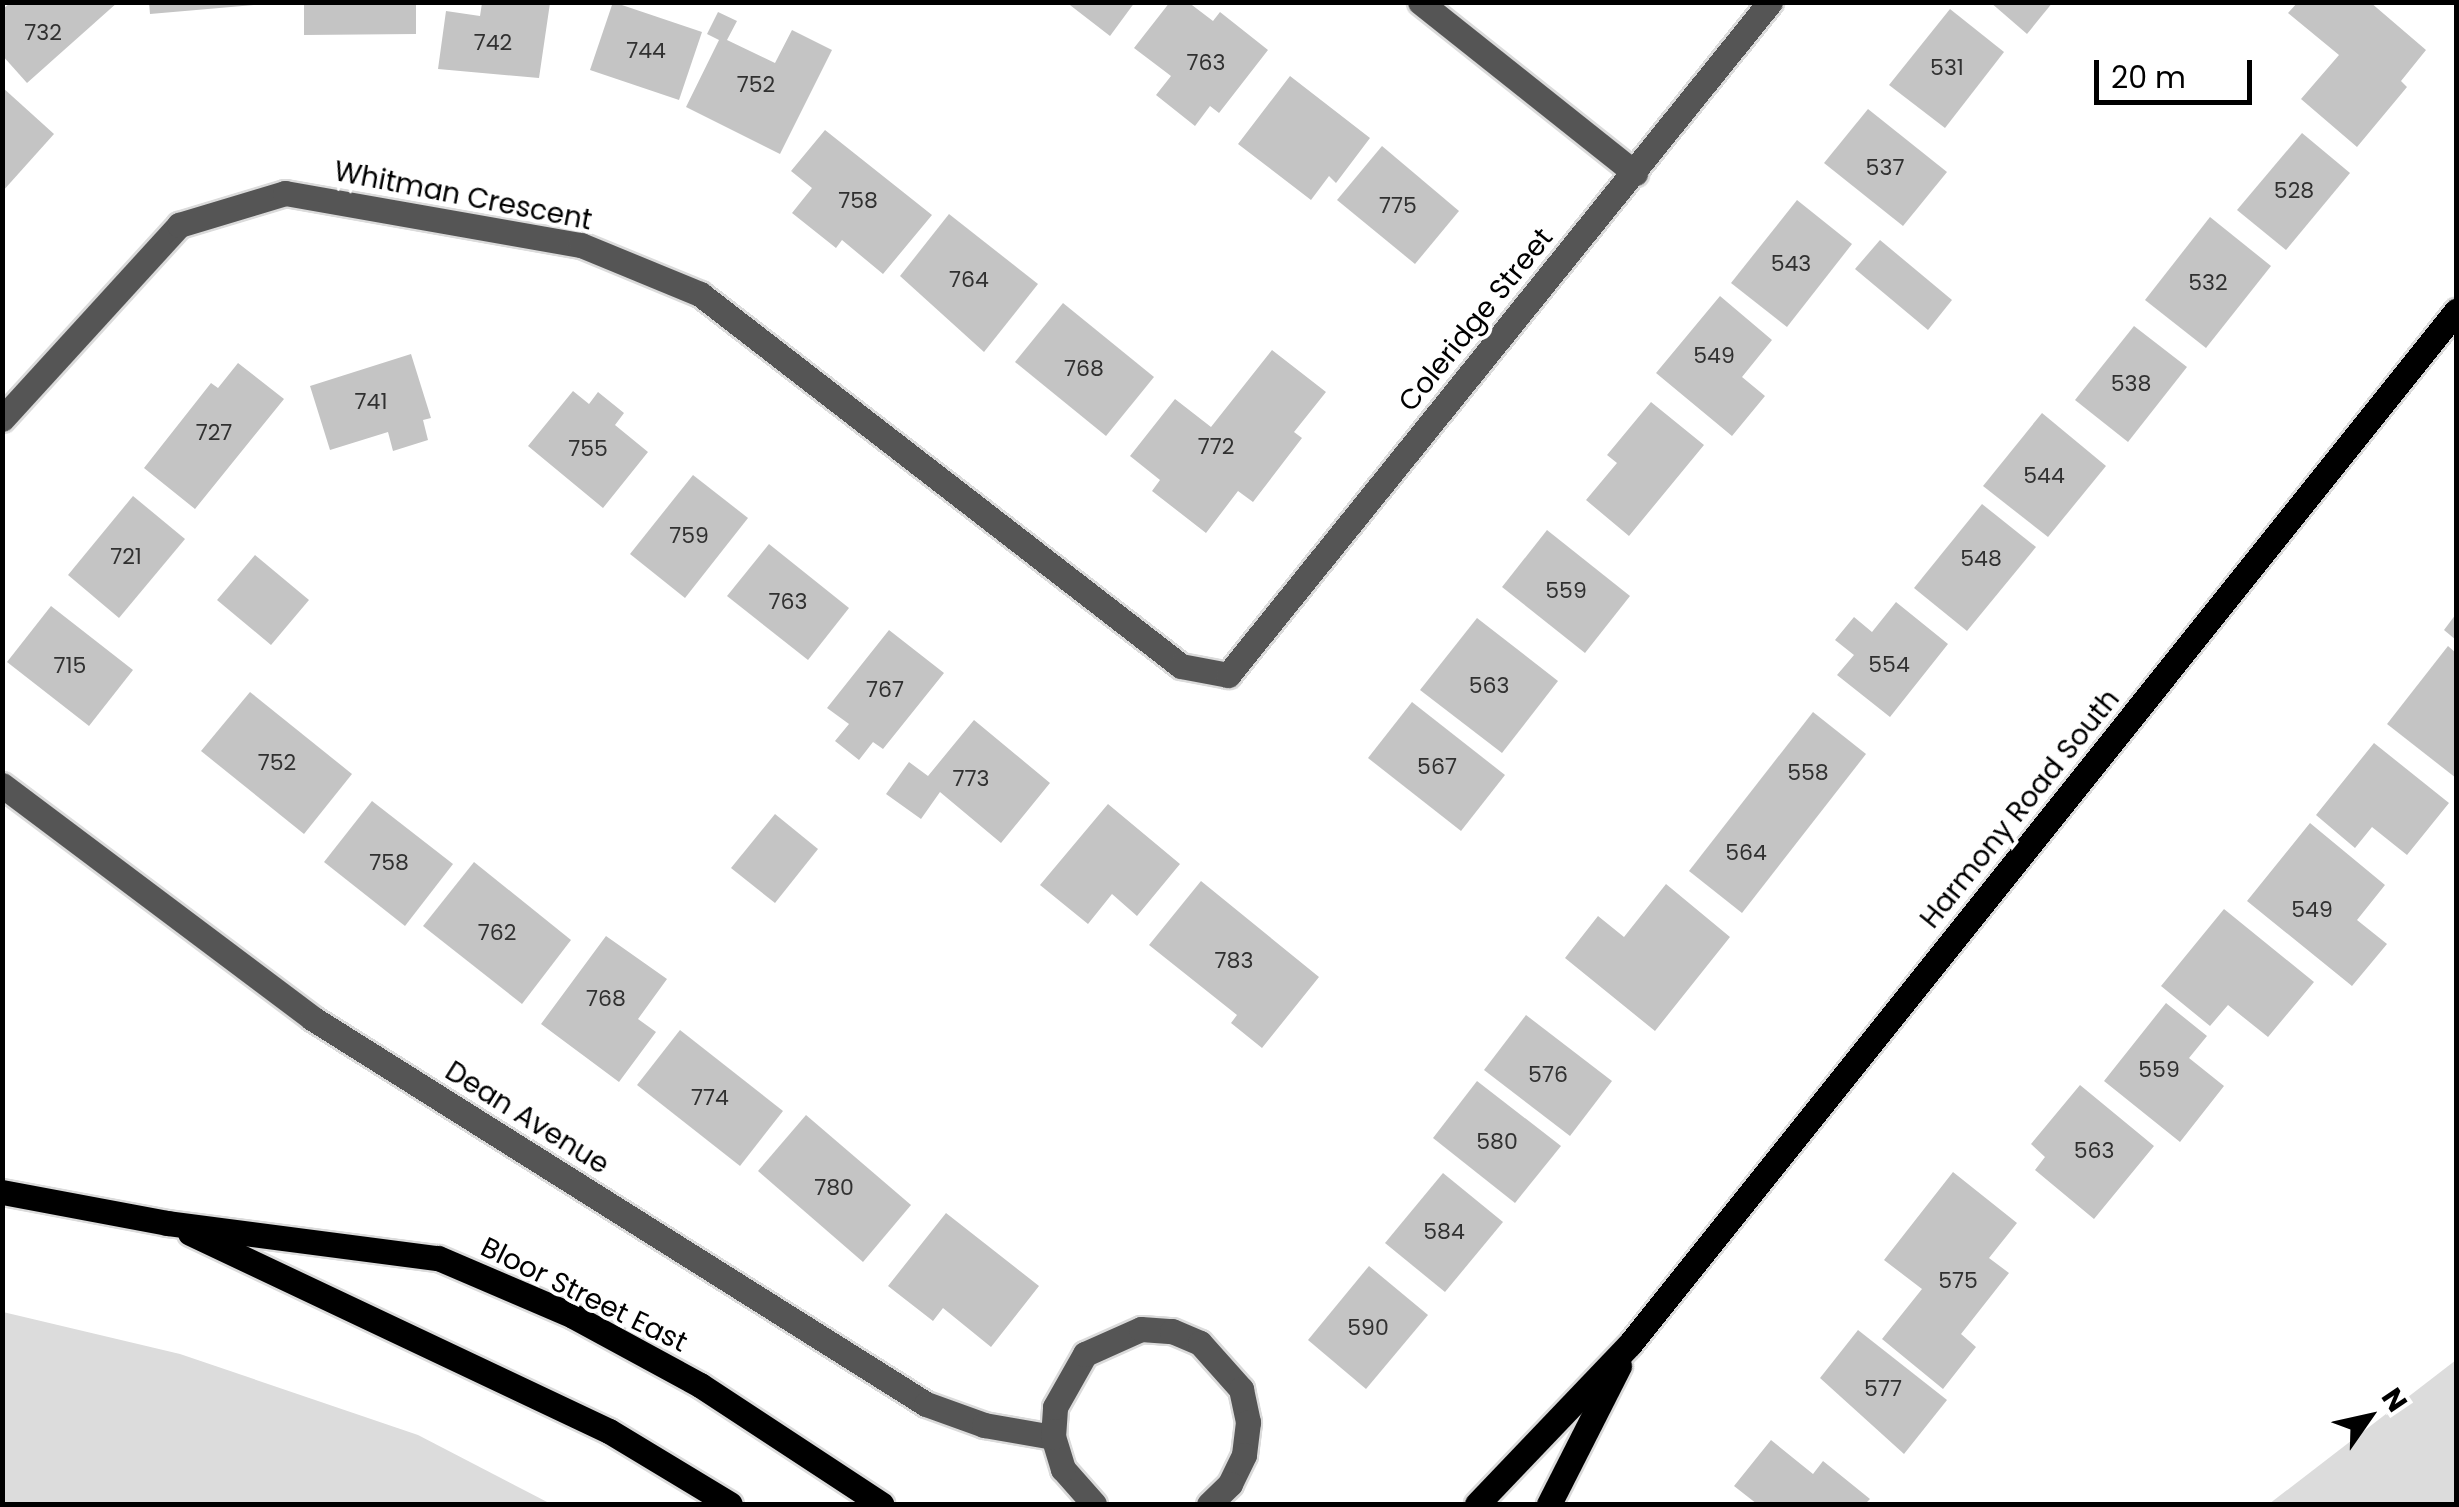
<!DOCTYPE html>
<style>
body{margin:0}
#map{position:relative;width:2459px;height:1507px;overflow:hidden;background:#fff;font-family:Poppins,sans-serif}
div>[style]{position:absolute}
.green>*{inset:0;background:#dcdcdc}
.building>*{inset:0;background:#c4c4c4}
.roads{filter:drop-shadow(2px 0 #dbdbdb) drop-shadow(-2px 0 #dbdbdb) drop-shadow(0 2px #dbdbdb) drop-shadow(0 -2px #dbdbdb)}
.minor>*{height:25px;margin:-12.5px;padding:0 12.5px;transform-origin:12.5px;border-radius:12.5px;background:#555}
.major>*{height:25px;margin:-12.5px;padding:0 12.5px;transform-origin:12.5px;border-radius:12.5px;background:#000}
span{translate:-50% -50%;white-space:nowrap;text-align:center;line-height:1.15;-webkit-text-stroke:8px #fff;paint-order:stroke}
.number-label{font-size:22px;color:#313131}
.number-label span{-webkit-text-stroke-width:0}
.street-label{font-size:28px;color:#000}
.frame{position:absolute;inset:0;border:5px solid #000;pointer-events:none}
.north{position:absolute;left:2319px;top:1367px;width:100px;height:100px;-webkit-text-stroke:8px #fff;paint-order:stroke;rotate:56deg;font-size:28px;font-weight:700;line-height:40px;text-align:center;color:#000}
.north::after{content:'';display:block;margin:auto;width:35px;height:45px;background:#000;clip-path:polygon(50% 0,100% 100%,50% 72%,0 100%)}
.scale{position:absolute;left:2094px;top:60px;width:158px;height:45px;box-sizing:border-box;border:5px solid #000;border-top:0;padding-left:12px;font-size:30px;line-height:35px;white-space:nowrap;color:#000;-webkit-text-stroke:8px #fff;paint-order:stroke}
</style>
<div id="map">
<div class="green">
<div style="clip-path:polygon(3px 1312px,180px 1354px,418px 1435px,551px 1504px,3px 1504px)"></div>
<div style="clip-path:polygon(2456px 1360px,2456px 1504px,2269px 1504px)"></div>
</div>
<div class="building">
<div style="clip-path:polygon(11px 2px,118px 2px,27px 83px,2px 55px,2px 10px)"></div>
<div style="clip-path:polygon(149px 2px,254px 2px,254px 5px,150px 14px)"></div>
<div style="clip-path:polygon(304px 2px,416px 2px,416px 34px,304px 35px)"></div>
<div style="clip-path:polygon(613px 2px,702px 32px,679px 100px,590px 70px)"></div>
<div style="clip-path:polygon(1066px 2px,1135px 2px,1110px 36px)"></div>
<div style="clip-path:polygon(1170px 2px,1188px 2px,1213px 21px,1220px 12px,1268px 50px,1219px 113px,1210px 106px,1195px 126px,1156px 95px,1171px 76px,1134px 48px)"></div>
<div style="clip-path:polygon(1990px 2px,2053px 2px,2027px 34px)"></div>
<div style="clip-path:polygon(2298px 2px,2370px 2px,2426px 50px,2401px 81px,2407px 87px,2357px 147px,2301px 99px,2339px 55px,2288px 13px)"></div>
<div style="clip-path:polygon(482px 3px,550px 3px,539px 78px,438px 69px,446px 11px,480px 16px)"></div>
<div style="clip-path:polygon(1950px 9px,2004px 52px,1945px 128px,1889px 85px)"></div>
<div style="clip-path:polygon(718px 12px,737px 21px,727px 40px,775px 63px,792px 30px,832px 50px,780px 154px,686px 107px,719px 40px,707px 34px)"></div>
<div style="clip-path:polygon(1290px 76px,1370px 138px,1336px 183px,1329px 176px,1311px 200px,1238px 144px)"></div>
<div style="clip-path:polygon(2px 87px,54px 134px,2px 192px)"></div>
<div style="clip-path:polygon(1868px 109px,1947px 172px,1903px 226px,1824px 163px)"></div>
<div style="clip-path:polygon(825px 130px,932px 215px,883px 274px,842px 240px,836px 248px,792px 213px,812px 188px,791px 171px)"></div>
<div style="clip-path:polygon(2302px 133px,2350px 173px,2286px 250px,2237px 210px)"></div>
<div style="clip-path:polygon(1382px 146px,1459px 211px,1415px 264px,1337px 200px)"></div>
<div style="clip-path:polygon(1797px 200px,1852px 244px,1787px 327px,1731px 283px)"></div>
<div style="clip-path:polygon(949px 214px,1038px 284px,984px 352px,900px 276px)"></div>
<div style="clip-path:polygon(2210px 217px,2271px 266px,2206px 348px,2145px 300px)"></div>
<div style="clip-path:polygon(1880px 240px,1952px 300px,1928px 330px,1855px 269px)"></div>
<div style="clip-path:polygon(1720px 296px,1772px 340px,1742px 377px,1765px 396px,1732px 436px,1656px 373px)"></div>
<div style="clip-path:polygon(1063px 303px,1154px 377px,1106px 436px,1015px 362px)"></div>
<div style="clip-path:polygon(2134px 326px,2187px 367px,2128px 442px,2075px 400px)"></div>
<div style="clip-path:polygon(1272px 350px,1326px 392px,1294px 432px,1302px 438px,1253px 502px,1238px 491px,1206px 533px,1152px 491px,1160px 480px,1130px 456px,1175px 399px,1211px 427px)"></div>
<div style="clip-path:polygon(411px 354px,431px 418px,423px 420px,428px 440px,393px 451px,388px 432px,330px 450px,310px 386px)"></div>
<div style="clip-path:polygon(238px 363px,284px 399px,195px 509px,144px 468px,211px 383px,218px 388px)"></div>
<div style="clip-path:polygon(573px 391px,589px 404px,598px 392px,624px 413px,615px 425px,648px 452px,603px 508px,528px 446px)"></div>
<div style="clip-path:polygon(1651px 402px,1704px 445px,1629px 536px,1586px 500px,1617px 463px,1607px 455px)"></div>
<div style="clip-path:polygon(2042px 413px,2106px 466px,2048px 537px,1983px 486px)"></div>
<div style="clip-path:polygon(693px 475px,748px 518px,685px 598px,630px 554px)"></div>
<div style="clip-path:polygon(133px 496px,185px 539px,119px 618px,68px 575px)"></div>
<div style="clip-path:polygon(1982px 504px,2036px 547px,1967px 631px,1914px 588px)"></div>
<div style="clip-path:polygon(1547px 530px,1630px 596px,1585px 653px,1502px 587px)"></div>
<div style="clip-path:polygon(769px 544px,849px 608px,808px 660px,727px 596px)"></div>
<div style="clip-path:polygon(255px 555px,309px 600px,271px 645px,217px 600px)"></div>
<div style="clip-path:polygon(1896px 602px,1948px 644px,1890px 717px,1837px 675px,1854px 655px,1835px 640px,1854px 617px,1872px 632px)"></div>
<div style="clip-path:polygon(51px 606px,133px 670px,89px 726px,7px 662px)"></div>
<div style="clip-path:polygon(2456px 614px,2456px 640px,2444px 630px)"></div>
<div style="clip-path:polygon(1477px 618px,1558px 681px,1502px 753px,1420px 690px)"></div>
<div style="clip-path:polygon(889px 630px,944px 673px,883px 749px,873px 742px,859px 760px,835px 741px,849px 724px,827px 708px)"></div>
<div style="clip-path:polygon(2448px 646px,2456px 653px,2456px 778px,2387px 724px)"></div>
<div style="clip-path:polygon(250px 692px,352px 774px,304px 834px,201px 751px)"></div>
<div style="clip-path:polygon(1412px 702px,1505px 775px,1461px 831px,1368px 758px)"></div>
<div style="clip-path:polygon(1813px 712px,1866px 754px,1742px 913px,1689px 871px)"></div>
<div style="clip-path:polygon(974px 720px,1050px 783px,1001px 843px,940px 792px,921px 819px,886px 794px,909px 762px,928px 776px)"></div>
<div style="clip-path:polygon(2374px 743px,2449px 803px,2407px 855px,2372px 827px,2355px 848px,2316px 815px)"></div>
<div style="clip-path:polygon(372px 801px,453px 864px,405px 926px,324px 862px)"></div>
<div style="clip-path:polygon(1108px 804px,1180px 864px,1137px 916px,1112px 894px,1088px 924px,1040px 885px)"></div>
<div style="clip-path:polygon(775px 814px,818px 849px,775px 903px,731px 868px)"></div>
<div style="clip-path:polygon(2310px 823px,2385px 885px,2357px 920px,2387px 944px,2352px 986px,2247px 901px)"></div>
<div style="clip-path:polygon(474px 862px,571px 940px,522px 1004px,423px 926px)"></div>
<div style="clip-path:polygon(1201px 881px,1319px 977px,1262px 1048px,1231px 1023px,1237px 1015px,1149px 945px)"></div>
<div style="clip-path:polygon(1666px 884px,1730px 937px,1655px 1031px,1565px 958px,1598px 916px,1624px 937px)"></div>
<div style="clip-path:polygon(2224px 909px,2314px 982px,2268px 1037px,2228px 1005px,2210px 1026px,2161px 986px)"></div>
<div style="clip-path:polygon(606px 936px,667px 979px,638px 1019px,656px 1032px,619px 1082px,541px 1024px)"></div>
<div style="clip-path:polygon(2166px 1003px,2207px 1036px,2189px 1058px,2224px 1086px,2180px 1142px,2104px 1081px)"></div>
<div style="clip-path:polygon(1526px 1015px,1612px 1081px,1570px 1136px,1484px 1070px)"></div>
<div style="clip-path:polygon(680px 1030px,783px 1111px,740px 1166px,637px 1085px)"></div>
<div style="clip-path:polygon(1477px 1081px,1561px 1146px,1515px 1203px,1433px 1138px)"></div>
<div style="clip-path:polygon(2080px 1085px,2154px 1146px,2094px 1219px,2035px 1170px,2045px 1157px,2031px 1144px)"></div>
<div style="clip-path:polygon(806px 1115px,911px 1205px,863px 1262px,758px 1171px)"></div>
<div style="clip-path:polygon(1953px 1172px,2017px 1223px,1989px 1258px,2009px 1273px,1961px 1334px,1976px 1347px,1943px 1389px,1882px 1339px,1922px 1289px,1884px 1260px)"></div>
<div style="clip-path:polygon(1443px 1173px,1503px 1222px,1445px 1292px,1385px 1243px)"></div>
<div style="clip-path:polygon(946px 1213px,1039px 1286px,991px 1347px,943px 1308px,933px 1321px,888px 1286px)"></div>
<div style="clip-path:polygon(1369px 1266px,1428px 1315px,1366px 1389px,1308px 1340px)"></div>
<div style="clip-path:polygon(1858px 1330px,1947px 1400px,1904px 1454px,1820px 1378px)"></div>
<div style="clip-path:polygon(1771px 1440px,1813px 1474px,1823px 1461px,1870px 1499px,1865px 1504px,1757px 1504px,1734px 1486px)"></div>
</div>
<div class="roads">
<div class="minor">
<div style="left:1420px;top:2px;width:275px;rotate:38.5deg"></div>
<div style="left:2px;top:419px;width:263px;rotate:-47.6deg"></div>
<div style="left:179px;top:225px;width:111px;rotate:-16.8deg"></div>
<div style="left:285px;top:193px;width:301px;rotate:10deg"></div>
<div style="left:581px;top:245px;width:129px;rotate:22.4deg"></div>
<div style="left:700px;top:294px;width:608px;rotate:37.72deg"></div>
<div style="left:1181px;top:666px;width:48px;rotate:10.8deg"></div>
<div style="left:1228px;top:675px;width:864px;rotate:-51.15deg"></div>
<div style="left:2px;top:785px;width:388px;rotate:36.9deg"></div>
<div style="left:312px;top:1018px;width:725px;rotate:32.16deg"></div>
<div style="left:926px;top:1404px;width:62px;rotate:19.9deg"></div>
<div style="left:984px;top:1425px;width:70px;rotate:9.9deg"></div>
<div style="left:1094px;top:1504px;width:47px;rotate:-131.5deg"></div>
<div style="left:1063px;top:1469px;width:34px;rotate:-107deg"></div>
<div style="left:1053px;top:1437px;width:30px;rotate:-86deg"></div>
<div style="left:1055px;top:1407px;width:61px;rotate:-60.5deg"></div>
<div style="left:1085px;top:1354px;width:61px;rotate:-24.1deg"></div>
<div style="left:1141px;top:1329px;width:31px;rotate:4deg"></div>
<div style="left:1172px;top:1331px;width:30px;rotate:23deg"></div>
<div style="left:1200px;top:1343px;width:62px;rotate:48.3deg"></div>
<div style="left:1241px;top:1389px;width:34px;rotate:78deg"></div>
<div style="left:1248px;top:1422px;width:33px;rotate:97deg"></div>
<div style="left:1244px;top:1455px;width:32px;rotate:116deg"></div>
<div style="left:1230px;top:1484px;width:29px;rotate:136deg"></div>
</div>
<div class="major">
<div style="left:2px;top:1192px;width:168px;rotate:10.6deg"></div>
<div style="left:167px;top:1223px;width:273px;rotate:7.4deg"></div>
<div style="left:438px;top:1258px;width:147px;rotate:23.2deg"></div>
<div style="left:573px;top:1316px;width:145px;rotate:28.5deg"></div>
<div style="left:700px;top:1385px;width:217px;rotate:33.3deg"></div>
<div style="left:190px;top:1233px;width:463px;rotate:25.3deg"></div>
<div style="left:609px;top:1431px;width:141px;rotate:31.1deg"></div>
<div style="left:1477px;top:1504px;width:221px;rotate:-46.3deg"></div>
<div style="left:1630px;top:1344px;width:1323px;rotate:-51.35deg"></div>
<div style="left:1549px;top:1504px;width:155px;rotate:-63.1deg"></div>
</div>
</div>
<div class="number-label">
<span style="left:43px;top:33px">732</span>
<span style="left:493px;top:43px">742</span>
<span style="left:646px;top:51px">744</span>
<span style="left:1206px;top:63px">763</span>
<span style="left:1947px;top:68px">531</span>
<span style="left:756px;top:85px">752</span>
<span style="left:1885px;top:168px">537</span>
<span style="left:2294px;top:191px">528</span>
<span style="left:858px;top:201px">758</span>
<span style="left:1398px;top:206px">775</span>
<span style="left:1791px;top:264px">543</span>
<span style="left:969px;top:280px">764</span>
<span style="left:2208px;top:283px">532</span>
<span style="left:1714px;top:356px">549</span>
<span style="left:1084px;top:369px">768</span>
<span style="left:2131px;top:384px">538</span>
<span style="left:371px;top:402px">741</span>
<span style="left:214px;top:433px">727</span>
<span style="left:1216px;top:447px">772</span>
<span style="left:588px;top:449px">755</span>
<span style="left:2044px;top:476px">544</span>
<span style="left:689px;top:536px">759</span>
<span style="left:126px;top:557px">721</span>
<span style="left:1981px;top:559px">548</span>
<span style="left:1566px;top:591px">559</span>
<span style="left:788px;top:602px">763</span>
<span style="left:1889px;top:665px">554</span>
<span style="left:70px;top:666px">715</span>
<span style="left:1489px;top:686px">563</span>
<span style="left:885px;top:690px">767</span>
<span style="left:277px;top:763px">752</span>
<span style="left:1437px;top:767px">567</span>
<span style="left:1808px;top:773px">558</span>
<span style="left:971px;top:779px">773</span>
<span style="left:1746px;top:853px">564</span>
<span style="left:389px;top:863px">758</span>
<span style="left:2312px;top:910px">549</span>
<span style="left:497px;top:933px">762</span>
<span style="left:1234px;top:961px">783</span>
<span style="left:606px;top:999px">768</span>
<span style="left:2159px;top:1070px">559</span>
<span style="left:1548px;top:1075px">576</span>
<span style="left:710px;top:1098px">774</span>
<span style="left:1497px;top:1142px">580</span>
<span style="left:2094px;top:1151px">563</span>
<span style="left:834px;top:1188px">780</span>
<span style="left:1444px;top:1232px">584</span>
<span style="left:1958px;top:1281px">575</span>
<span style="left:1368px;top:1328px">590</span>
<span style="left:1883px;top:1389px">577</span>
</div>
<div class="street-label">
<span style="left:463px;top:196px;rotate:11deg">Whitman Crescent</span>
<span style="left:1476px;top:320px;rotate:-51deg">Coleridge Street</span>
<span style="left:2020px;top:809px;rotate:-51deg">Harmony Road South</span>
<span style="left:527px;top:1118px;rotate:32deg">Dean Avenue</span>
<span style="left:584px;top:1295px;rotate:26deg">Bloor Street East</span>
</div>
<div class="frame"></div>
<div class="north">N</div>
<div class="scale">20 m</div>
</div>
